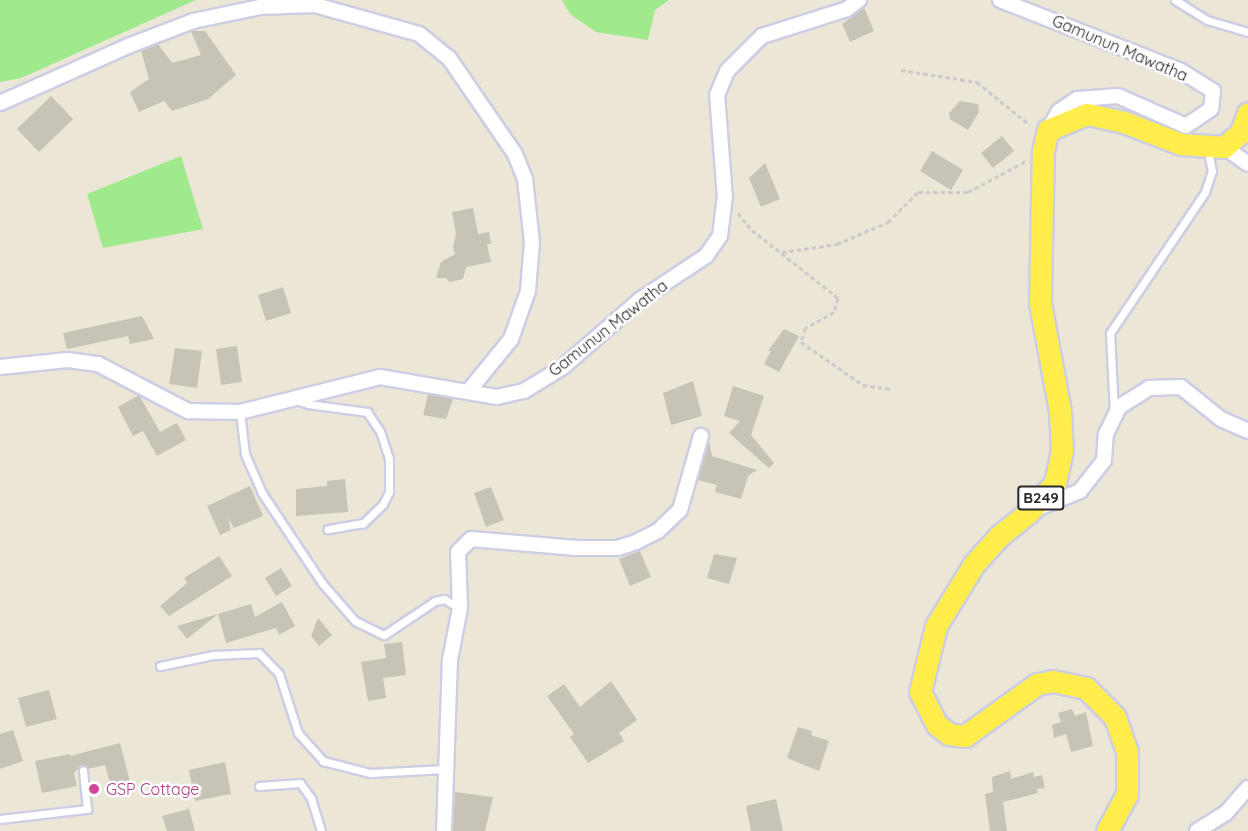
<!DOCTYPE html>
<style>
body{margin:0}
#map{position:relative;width:1248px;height:831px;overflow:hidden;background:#ece6d7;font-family:Quicksand,sans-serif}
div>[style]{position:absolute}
.green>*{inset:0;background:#a0e98d}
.building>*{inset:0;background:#c7c3b7}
.path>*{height:3px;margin-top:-1.5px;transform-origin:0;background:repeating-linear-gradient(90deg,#cbcbcb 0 4.5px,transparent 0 7.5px)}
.roads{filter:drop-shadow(2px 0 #cdcee3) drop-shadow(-2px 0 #cdcee3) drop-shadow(0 2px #cdcee3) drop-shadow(0 -2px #cdcee3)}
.lane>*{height:7px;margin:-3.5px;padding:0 3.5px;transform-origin:3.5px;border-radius:3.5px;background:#fff}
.street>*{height:14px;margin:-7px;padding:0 7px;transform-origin:7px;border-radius:7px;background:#fff}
.primary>*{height:21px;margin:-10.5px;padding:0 10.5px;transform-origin:10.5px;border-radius:10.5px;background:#feed4a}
.dots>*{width:16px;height:16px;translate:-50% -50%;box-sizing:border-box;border:3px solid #fff;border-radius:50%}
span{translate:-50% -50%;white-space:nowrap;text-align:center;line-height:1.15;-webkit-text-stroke:5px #fff;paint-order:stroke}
.shield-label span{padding:2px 4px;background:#fff;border:2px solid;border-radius:4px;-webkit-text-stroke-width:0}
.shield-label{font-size:15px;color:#282828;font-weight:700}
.street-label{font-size:16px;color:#282828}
.hotel-label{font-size:16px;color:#b23c85}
.left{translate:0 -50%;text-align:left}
</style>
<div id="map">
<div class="green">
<div style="clip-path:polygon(0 0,196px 0,21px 78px,0 82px)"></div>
<div style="clip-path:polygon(562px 0,669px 0,655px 10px,648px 40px,596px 32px,570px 14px)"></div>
<div style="clip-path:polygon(181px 156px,203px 229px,103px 248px,87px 194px)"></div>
</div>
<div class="building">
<div style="clip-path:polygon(864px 8px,874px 31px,850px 42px,842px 24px)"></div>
<div style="clip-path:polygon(191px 31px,205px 31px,236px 75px,208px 99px,172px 111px,164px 101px,139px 112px,130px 92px,149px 79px,141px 51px,158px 44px,172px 63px,201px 55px)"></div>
<div style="clip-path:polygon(51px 96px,73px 119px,39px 152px,17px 129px)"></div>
<div style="clip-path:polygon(960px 101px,978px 104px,979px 112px,968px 130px,950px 119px,949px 113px)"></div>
<div style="clip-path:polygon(1002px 136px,1014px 151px,993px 168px,981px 153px)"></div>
<div style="clip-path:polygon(932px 151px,963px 170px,951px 190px,920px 171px)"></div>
<div style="clip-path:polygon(765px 163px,780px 199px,761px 207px,749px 178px)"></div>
<div style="clip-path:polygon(473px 208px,478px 234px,489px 232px,491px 244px,487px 244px,491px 262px,466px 267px,463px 279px,449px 282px,446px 278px,436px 278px,441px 262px,455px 254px,453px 247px,456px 234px,452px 212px)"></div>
<div style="clip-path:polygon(283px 287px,291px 313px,266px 321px,258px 295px)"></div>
<div style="clip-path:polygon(142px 316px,154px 339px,130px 344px,128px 336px,67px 349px,63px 333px)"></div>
<div style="clip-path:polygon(784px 329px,799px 336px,779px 372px,764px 364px,771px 351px,768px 351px)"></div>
<div style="clip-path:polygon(237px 346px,242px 382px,221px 385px,216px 349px)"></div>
<div style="clip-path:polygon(175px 348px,202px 351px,197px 388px,169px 384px)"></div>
<div style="clip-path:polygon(693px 381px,702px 416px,671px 425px,663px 393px)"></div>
<div style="clip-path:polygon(733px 386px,764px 396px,751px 435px,774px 463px,769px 468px,729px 433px,740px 421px,724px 416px)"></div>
<div style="clip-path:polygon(428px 394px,453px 399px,446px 419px,423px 415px)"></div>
<div style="clip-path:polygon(139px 395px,160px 432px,177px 423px,186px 440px,157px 456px,143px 431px,133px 436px,118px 407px)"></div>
<div style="clip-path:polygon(709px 442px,712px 456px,757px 470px,748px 476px,741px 499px,715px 492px,717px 485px,698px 480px)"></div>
<div style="clip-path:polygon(345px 479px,348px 512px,296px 516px,296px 489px,327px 486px,327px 481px)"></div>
<div style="clip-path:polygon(250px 486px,263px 516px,234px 528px,228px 518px,231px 530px,220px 535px,207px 506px)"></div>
<div style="clip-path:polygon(491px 487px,504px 520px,486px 527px,474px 493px)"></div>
<div style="clip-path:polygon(640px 551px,651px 577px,630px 586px,619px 559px)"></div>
<div style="clip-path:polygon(714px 554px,737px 558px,729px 584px,707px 578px)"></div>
<div style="clip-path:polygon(219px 556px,232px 576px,169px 616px,160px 606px,187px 583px,184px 578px)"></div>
<div style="clip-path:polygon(281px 568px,292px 586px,276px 596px,265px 578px)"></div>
<div style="clip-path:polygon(282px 602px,295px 626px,279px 635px,276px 628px,226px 643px,218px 614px,251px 604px,255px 617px)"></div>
<div style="clip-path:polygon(218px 614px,187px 639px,177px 626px)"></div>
<div style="clip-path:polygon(318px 618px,332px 635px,319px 646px,311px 636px)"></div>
<div style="clip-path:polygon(402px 642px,406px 675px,383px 678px,386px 698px,368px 701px,361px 662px,386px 658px,384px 644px)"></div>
<div style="clip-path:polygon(611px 681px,637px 720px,619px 733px,624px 741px,588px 763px,570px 737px,574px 734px,547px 696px,564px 684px,580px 707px)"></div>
<div style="clip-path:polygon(49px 690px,57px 719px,26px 727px,18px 698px)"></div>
<div style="clip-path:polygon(1072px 709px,1075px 716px,1086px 712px,1093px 746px,1071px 752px,1066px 734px,1054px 738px,1052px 725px,1061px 722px,1058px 713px)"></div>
<div style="clip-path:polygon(798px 727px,812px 731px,811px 735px,829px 741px,819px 771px,787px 758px)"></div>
<div style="clip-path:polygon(13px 730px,23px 761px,0 769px,0 734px)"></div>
<div style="clip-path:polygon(120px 743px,130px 782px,111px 787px,105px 765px,88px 769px,82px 765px,74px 773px,77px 786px,42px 793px,35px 761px,70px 754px,70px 756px)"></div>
<div style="clip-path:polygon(225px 762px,231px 794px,195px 801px,189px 770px)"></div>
<div style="clip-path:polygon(1010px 771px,1011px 779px,1033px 772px,1034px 777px,1042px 775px,1045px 788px,1037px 789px,1038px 793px,1003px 802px,1007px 831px,990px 831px,985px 794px,993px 792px,992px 777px)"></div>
<div style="clip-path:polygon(455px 792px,493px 797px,485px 831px,453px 831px)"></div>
<div style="clip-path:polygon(776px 799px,783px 831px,751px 831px,746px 806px)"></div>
<div style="clip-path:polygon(189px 809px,195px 831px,167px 831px,162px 816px)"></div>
</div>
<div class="path">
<div style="left:901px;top:70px;width:77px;rotate:9deg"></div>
<div style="left:977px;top:82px;width:68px;rotate:39.1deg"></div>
<div style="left:738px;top:213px;width:22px;rotate:51deg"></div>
<div style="left:752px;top:230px;width:110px;rotate:38.3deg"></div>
<div style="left:838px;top:298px;width:15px;rotate:106deg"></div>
<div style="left:834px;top:312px;width:33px;rotate:151deg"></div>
<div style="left:805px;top:328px;width:15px;rotate:106deg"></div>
<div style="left:801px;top:342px;width:75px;rotate:34.7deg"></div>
<div style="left:863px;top:385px;width:30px;rotate:8deg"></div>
<div style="left:782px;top:252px;width:56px;rotate:-8.3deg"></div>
<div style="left:837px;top:244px;width:56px;rotate:-23.3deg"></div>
<div style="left:888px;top:222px;width:42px;rotate:-45deg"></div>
<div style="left:918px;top:192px;width:50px"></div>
<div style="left:968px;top:192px;width:66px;rotate:-28.1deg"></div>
</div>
<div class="roads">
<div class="lane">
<div style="left:1175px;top:0;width:38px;rotate:32deg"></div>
<div style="left:1207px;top:20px;width:43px;rotate:16.3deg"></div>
<div style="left:296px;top:400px;width:13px;rotate:18deg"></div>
<div style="left:308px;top:404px;width:60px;rotate:7.7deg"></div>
<div style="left:367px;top:412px;width:23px;rotate:56deg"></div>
<div style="left:380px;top:431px;width:29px;rotate:72deg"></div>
<div style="left:389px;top:459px;width:33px;rotate:90deg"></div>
<div style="left:389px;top:492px;width:13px;rotate:117deg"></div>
<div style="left:383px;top:504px;width:28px;rotate:136deg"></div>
<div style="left:363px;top:523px;width:36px;rotate:170deg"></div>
<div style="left:240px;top:412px;width:42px;rotate:83.2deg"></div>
<div style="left:245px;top:454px;width:43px;rotate:66.4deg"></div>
<div style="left:262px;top:493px;width:108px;rotate:56.3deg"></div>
<div style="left:322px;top:583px;width:50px;rotate:49deg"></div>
<div style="left:355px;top:621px;width:32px;rotate:26deg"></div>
<div style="left:384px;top:635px;width:61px;rotate:-33.7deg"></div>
<div style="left:435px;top:601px;width:9px;rotate:-13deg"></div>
<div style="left:444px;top:599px;width:17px;rotate:31deg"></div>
<div style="left:1114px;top:412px;width:79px;rotate:-92.9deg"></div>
<div style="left:1110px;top:333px;width:170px;rotate:-56deg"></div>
<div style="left:1205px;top:192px;width:22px;rotate:-72deg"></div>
<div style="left:1212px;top:171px;width:24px;rotate:-102deg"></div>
<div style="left:160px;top:666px;width:54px;rotate:-11.7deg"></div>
<div style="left:213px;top:655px;width:46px;rotate:-2.5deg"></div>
<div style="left:259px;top:653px;width:29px;rotate:46deg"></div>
<div style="left:279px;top:674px;width:62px;rotate:72.1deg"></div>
<div style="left:298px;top:733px;width:38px;rotate:48deg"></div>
<div style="left:323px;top:761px;width:49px;rotate:14.3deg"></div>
<div style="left:370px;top:773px;width:75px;rotate:-3.1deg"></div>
<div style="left:259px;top:786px;width:41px;rotate:-4.2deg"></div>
<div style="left:300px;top:783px;width:19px;rotate:54deg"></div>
<div style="left:311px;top:798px;width:34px;rotate:73deg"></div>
<div style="left:0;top:819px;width:88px;rotate:-6.6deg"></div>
<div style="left:87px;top:809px;width:39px;rotate:-96deg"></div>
</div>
<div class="street">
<div style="left:1000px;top:0;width:194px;rotate:21.4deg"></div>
<div style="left:1181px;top:71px;width:38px;rotate:32deg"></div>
<div style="left:1213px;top:91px;width:18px;rotate:96deg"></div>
<div style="left:1211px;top:109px;width:30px;rotate:146deg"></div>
<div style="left:1186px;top:126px;width:74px;rotate:-156.2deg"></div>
<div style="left:1118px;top:96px;width:41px;rotate:175.8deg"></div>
<div style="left:1077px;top:99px;width:22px;rotate:146deg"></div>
<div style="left:1059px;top:111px;width:22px;rotate:120deg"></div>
<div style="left:0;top:103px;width:140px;rotate:-24deg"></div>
<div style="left:128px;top:46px;width:70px;rotate:-21deg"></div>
<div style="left:193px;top:21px;width:68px;rotate:-11.8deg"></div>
<div style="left:260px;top:7px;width:55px;rotate:-2.1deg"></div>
<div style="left:315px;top:5px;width:108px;rotate:15.6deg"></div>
<div style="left:419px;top:34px;width:38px;rotate:39deg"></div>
<div style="left:449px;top:58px;width:116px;rotate:55.5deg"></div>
<div style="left:515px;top:154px;width:27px;rotate:68deg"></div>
<div style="left:525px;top:179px;width:63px;rotate:83.7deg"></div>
<div style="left:532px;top:242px;width:49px;rotate:94.7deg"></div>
<div style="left:528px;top:291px;width:51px;rotate:109.5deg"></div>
<div style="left:511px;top:339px;width:68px;rotate:129.1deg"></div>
<div style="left:1224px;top:147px;width:29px;rotate:35deg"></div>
<div style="left:0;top:367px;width:68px;rotate:-5.9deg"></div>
<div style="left:68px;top:360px;width:30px;rotate:8deg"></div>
<div style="left:98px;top:364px;width:102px;rotate:27.6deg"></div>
<div style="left:188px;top:411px;width:52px;rotate:1.1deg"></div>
<div style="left:240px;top:412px;width:144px;rotate:-14deg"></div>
<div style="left:380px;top:377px;width:119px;rotate:9.7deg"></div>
<div style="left:497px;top:397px;width:28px;rotate:-13deg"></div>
<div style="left:524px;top:391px;width:46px;rotate:-31.6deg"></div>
<div style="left:563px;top:367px;width:103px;rotate:-41.1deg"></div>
<div style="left:641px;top:299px;width:78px;rotate:-33.5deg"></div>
<div style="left:706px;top:256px;width:24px;rotate:-55deg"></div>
<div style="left:720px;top:236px;width:38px;rotate:-83deg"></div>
<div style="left:725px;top:198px;width:103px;rotate:-94.4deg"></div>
<div style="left:717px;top:95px;width:26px;rotate:-67deg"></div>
<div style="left:727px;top:71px;width:49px;rotate:-45deg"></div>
<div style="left:762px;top:36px;width:89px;rotate:-17.6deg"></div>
<div style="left:847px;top:9px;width:15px;rotate:-37deg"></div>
<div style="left:1036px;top:509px;width:48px;rotate:-22.2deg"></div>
<div style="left:1080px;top:491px;width:39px;rotate:-52deg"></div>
<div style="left:1104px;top:460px;width:26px;rotate:-86deg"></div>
<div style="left:1106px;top:434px;width:30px;rotate:-64deg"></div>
<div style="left:1119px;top:407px;width:36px;rotate:-32deg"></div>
<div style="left:1149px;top:388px;width:32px;rotate:-2deg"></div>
<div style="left:1181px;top:387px;width:51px;rotate:38.7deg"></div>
<div style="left:1221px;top:419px;width:30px;rotate:24deg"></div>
<div style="left:444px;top:831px;width:171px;rotate:-88deg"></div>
<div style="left:450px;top:660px;width:53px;rotate:-79.1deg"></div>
<div style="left:460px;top:608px;width:56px;rotate:-92deg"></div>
<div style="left:458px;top:552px;width:18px;rotate:-45deg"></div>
<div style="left:471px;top:539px;width:106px;rotate:4.9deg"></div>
<div style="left:577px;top:548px;width:41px"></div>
<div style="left:618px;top:548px;width:19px;rotate:-18deg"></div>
<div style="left:636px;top:542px;width:25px;rotate:-27deg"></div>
<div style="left:658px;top:531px;width:30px;rotate:-44deg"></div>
<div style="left:680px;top:510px;width:77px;rotate:-74.2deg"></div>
<div style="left:1197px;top:831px;width:34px;rotate:-32deg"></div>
<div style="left:1226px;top:813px;width:33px;rotate:-49deg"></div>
</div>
<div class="primary">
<div style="left:1107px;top:831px;width:42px;rotate:-61.6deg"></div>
<div style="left:1127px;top:794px;width:42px;rotate:-90deg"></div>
<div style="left:1127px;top:752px;width:37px;rotate:-109deg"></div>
<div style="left:1115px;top:717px;width:41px;rotate:-135deg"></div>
<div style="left:1086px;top:688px;width:34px;rotate:-168deg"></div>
<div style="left:1053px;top:681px;width:16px;rotate:169deg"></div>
<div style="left:1037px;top:684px;width:89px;rotate:144.2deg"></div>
<div style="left:965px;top:736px;width:16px;rotate:-173deg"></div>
<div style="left:949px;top:734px;width:15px;rotate:-143deg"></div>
<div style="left:937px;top:725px;width:37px;rotate:-117deg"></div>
<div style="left:920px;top:692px;width:68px;rotate:-76.4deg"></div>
<div style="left:936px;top:626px;width:73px;rotate:-58.5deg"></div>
<div style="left:974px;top:564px;width:36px;rotate:-48deg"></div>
<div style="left:998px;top:537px;width:38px;rotate:-39deg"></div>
<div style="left:1028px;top:513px;width:40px;rotate:-48deg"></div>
<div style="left:1055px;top:483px;width:33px;rotate:-78deg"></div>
<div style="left:1062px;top:451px;width:40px;rotate:-92.9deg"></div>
<div style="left:1060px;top:411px;width:110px;rotate:-100.5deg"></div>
<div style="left:1040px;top:303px;width:152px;rotate:-88.9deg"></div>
<div style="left:1043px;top:151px;width:22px;rotate:-77deg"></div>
<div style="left:1048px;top:130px;width:42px;rotate:-22.3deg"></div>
<div style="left:1087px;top:114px;width:38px;rotate:12deg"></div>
<div style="left:1124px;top:122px;width:61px;rotate:21.1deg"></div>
<div style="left:1181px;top:144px;width:43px;rotate:4deg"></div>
<div style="left:1224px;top:147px;width:23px;rotate:-41deg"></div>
<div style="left:1241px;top:132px;width:20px;rotate:-70deg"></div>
</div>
</div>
<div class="dots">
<div style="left:94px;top:789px;background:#d1479c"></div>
</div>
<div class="shield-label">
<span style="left:1041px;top:498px">B249</span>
</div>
<div class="street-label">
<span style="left:1120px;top:48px;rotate:23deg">Gamunun Mawatha</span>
<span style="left:608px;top:328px;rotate:-38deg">Gamunun Mawatha</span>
</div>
<div class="hotel-label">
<span class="left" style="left:106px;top:789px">GSP Cottage</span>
</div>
</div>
